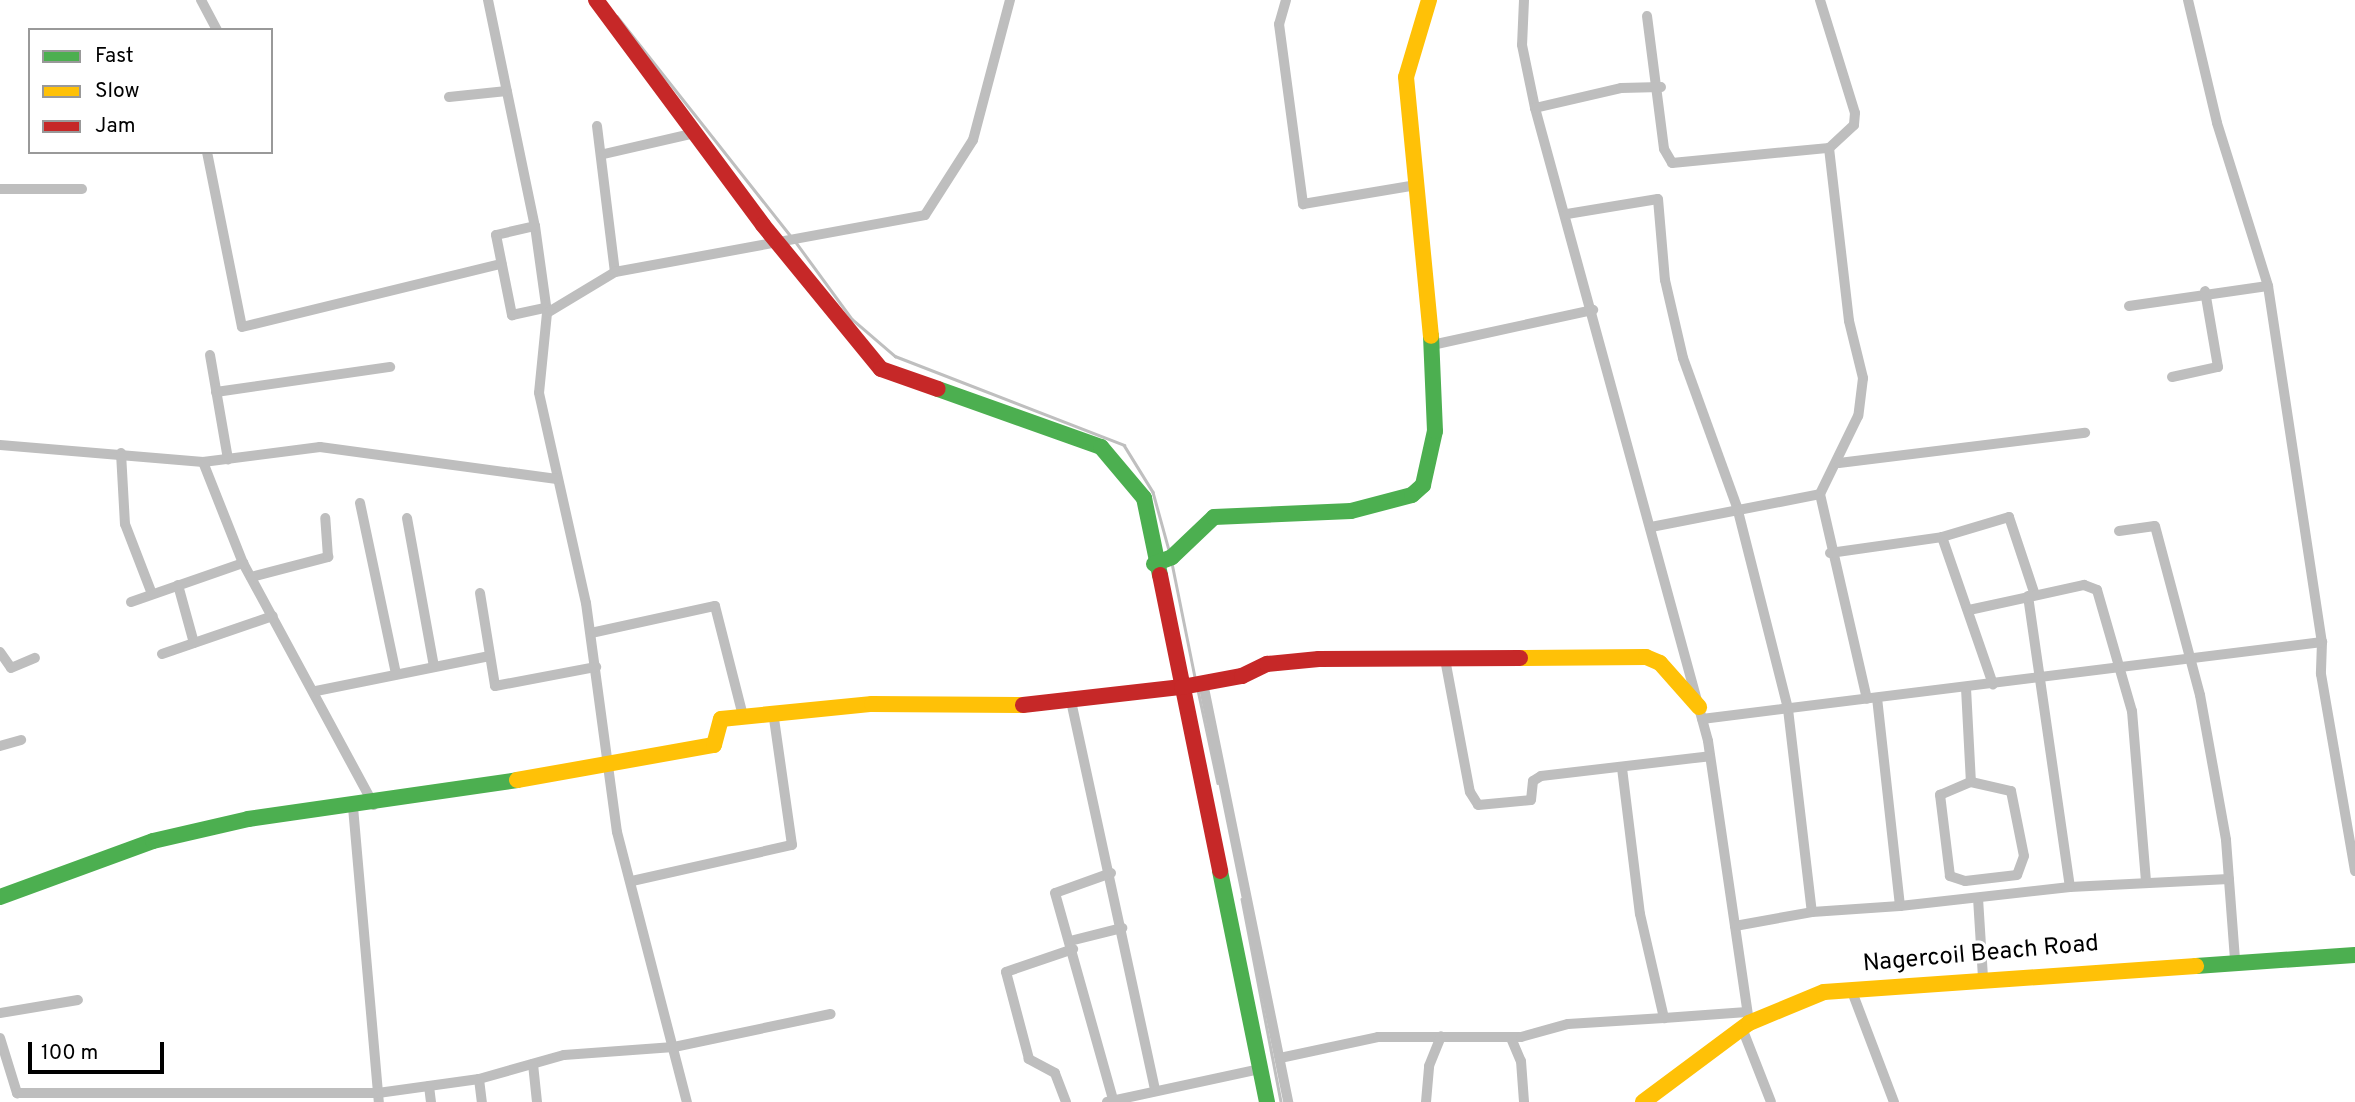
<!DOCTYPE html>
<style>
body{margin:0}
#map{position:relative;width:2355px;height:1102px;overflow:hidden;background:#fff;font-family:Overpass,sans-serif}
div>[style]{position:absolute}
.stream>*{height:2.5px;margin:-1.25px;padding:0 1.25px;transform-origin:1.25px;border-radius:1.25px;background:#bfbfbf}
.street>*{height:10px;margin:-5px;padding:0 5px;transform-origin:5px;border-radius:5px;background:#bebebe}
.fast>*{height:16px;margin:-8px;padding:0 8px;transform-origin:8px;border-radius:8px;background:#4caf50}
.slow>*{height:16px;margin:-8px;padding:0 8px;transform-origin:8px;border-radius:8px;background:#ffc107}
.jam>*{height:16px;margin:-8px;padding:0 8px;transform-origin:8px;border-radius:8px;background:#c62828}
span{translate:-50% -50%;white-space:nowrap;text-align:center;line-height:1.15;-webkit-text-stroke:6px #fff;paint-order:stroke}
.street-label{font-size:24px;color:#000}
.legend{position:absolute;left:28px;top:28px;width:245px;height:126px;box-sizing:border-box;background:#fff;border:2px solid #999;margin:0;padding:9px 12px;list-style:none;font-size:21px;color:#000}
.legend li{display:flex;align-items:center;gap:14px;height:35px}
.legend b{width:35px;border:2px solid #999}
.scale{position:absolute;left:28px;top:1042px;width:136px;height:32px;box-sizing:border-box;border:4px solid #000;border-top:0;padding-left:9px;font-size:21px;line-height:24px;white-space:nowrap;color:#000;-webkit-text-stroke:5px #fff;paint-order:stroke}
</style>
<div id="map">
<div class="stream">
<div style="left:617px;top:16px;width:280px;rotate:51.7deg"></div>
<div style="left:795px;top:241px;width:97px;rotate:53.8deg"></div>
<div style="left:852px;top:319px;width:57px;rotate:40.7deg"></div>
<div style="left:895px;top:356px;width:246px;rotate:21.2deg"></div>
<div style="left:1124px;top:445px;width:55px;rotate:58.3deg"></div>
<div style="left:1153px;top:492px;width:60px;rotate:74.6deg"></div>
<div style="left:1172px;top:563px;width:116px;rotate:78.6deg"></div>
<div style="left:1198px;top:690px;width:95px;rotate:77.9deg"></div>
<div style="left:1242px;top:899px;width:207px;rotate:79.1deg"></div>
</div>
<div class="street">
<div style="left:201px;top:0;width:34px;rotate:62deg"></div>
<div style="left:488px;top:0;width:231px;rotate:78.3deg"></div>
<div style="left:535px;top:226px;width:88px;rotate:82.1deg"></div>
<div style="left:547px;top:313px;width:80px;rotate:95.7deg"></div>
<div style="left:539px;top:393px;width:215px;rotate:77.4deg"></div>
<div style="left:586px;top:603px;width:231px;rotate:82.3deg"></div>
<div style="left:617px;top:832px;width:279px;rotate:75.5deg"></div>
<div style="left:1286px;top:0;width:25px;rotate:106deg"></div>
<div style="left:1279px;top:24px;width:182px;rotate:82.4deg"></div>
<div style="left:1303px;top:204px;width:115px;rotate:-9.5deg"></div>
<div style="left:1524px;top:0;width:45px;rotate:92.5deg"></div>
<div style="left:1522px;top:45px;width:64px;rotate:78.3deg"></div>
<div style="left:1535px;top:108px;width:656px;rotate:74.71deg"></div>
<div style="left:1708px;top:741px;width:285px;rotate:81.7deg"></div>
<div style="left:1820px;top:0;width:118px;rotate:72.8deg"></div>
<div style="left:1855px;top:113px;width:12px;rotate:95deg"></div>
<div style="left:1854px;top:125px;width:34px;rotate:137deg"></div>
<div style="left:2188px;top:0;width:126px;rotate:76.7deg"></div>
<div style="left:2217px;top:123px;width:171px;rotate:72.6deg"></div>
<div style="left:2268px;top:286px;width:360px;rotate:81.4deg"></div>
<div style="left:2322px;top:642px;width:32px;rotate:92deg"></div>
<div style="left:2321px;top:674px;width:200px;rotate:80.2deg"></div>
<div style="left:1647px;top:16px;width:134px;rotate:82.7deg"></div>
<div style="left:1664px;top:149px;width:16px;rotate:60deg"></div>
<div style="left:1672px;top:163px;width:158px;rotate:-5.5deg"></div>
<div style="left:1829px;top:148px;width:174px;rotate:83.4deg"></div>
<div style="left:1849px;top:321px;width:59px;rotate:76.2deg"></div>
<div style="left:1863px;top:378px;width:38px;rotate:97deg"></div>
<div style="left:1858px;top:416px;width:87px;rotate:116deg"></div>
<div style="left:449px;top:97px;width:58px;rotate:-5.9deg"></div>
<div style="left:1535px;top:108px;width:88px;rotate:-13.1deg"></div>
<div style="left:1621px;top:88px;width:40px;rotate:-1.4deg"></div>
<div style="left:597px;top:126px;width:147px;rotate:83deg"></div>
<div style="left:207px;top:152px;width:178px;rotate:78.7deg"></div>
<div style="left:242px;top:327px;width:267px;rotate:-13.7deg"></div>
<div style="left:604px;top:154px;width:93px;rotate:-13deg"></div>
<div style="left:0;top:189px;width:82px"></div>
<div style="left:1567px;top:214px;width:92px;rotate:-9.4deg"></div>
<div style="left:1658px;top:199px;width:81px;rotate:85.1deg"></div>
<div style="left:1665px;top:280px;width:80px;rotate:77deg"></div>
<div style="left:1683px;top:358px;width:158px;rotate:70.1deg"></div>
<div style="left:1737px;top:507px;width:208px;rotate:75.8deg"></div>
<div style="left:1788px;top:709px;width:204px;rotate:83.3deg"></div>
<div style="left:1812px;top:912px;width:88px;rotate:-3.9deg"></div>
<div style="left:1900px;top:906px;width:209px;rotate:-96.3deg"></div>
<div style="left:535px;top:226px;width:40px;rotate:167deg"></div>
<div style="left:496px;top:235px;width:82px;rotate:78.7deg"></div>
<div style="left:512px;top:315px;width:35px;rotate:-12deg"></div>
<div style="left:2129px;top:306px;width:140px;rotate:-8.2deg"></div>
<div style="left:547px;top:313px;width:79px;rotate:-31.1deg"></div>
<div style="left:615px;top:272px;width:315px;rotate:-10.4deg"></div>
<div style="left:925px;top:215px;width:89px;rotate:-57.4deg"></div>
<div style="left:973px;top:140px;width:145px;rotate:-75.2deg"></div>
<div style="left:1432px;top:345px;width:165px;rotate:-12.3deg"></div>
<div style="left:210px;top:355px;width:106px;rotate:80.2deg"></div>
<div style="left:2172px;top:377px;width:47px;rotate:-12.3deg"></div>
<div style="left:2218px;top:367px;width:77px;rotate:-99.7deg"></div>
<div style="left:216px;top:392px;width:176px;rotate:-8.2deg"></div>
<div style="left:0;top:445px;width:204px;rotate:4.8deg"></div>
<div style="left:203px;top:462px;width:118px;rotate:-7.3deg"></div>
<div style="left:320px;top:447px;width:239px;rotate:7.7deg"></div>
<div style="left:121px;top:453px;width:71px;rotate:86.8deg"></div>
<div style="left:125px;top:524px;width:75px;rotate:68.9deg"></div>
<div style="left:203px;top:462px;width:109px;rotate:68.4deg"></div>
<div style="left:243px;top:563px;width:275px;rotate:61.6deg"></div>
<div style="left:1839px;top:463px;width:248px;rotate:-7deg"></div>
<div style="left:360px;top:503px;width:175px;rotate:78.1deg"></div>
<div style="left:407px;top:518px;width:151px;rotate:79.7deg"></div>
<div style="left:1651px;top:527px;width:172px;rotate:-11deg"></div>
<div style="left:1820px;top:494px;width:210px;rotate:77.1deg"></div>
<div style="left:2119px;top:531px;width:36px;rotate:-8deg"></div>
<div style="left:2155px;top:526px;width:175px;rotate:75.1deg"></div>
<div style="left:2200px;top:695px;width:147px;rotate:79.8deg"></div>
<div style="left:2226px;top:840px;width:119px;rotate:85.7deg"></div>
<div style="left:1942px;top:537px;width:156px;rotate:70.9deg"></div>
<div style="left:1830px;top:553px;width:113px;rotate:-8.1deg"></div>
<div style="left:1942px;top:537px;width:70px;rotate:-16.6deg"></div>
<div style="left:2009px;top:517px;width:82px;rotate:71.6deg"></div>
<div style="left:251px;top:577px;width:80px;rotate:-14.6deg"></div>
<div style="left:328px;top:557px;width:39px;rotate:-94deg"></div>
<div style="left:178px;top:585px;width:60px;rotate:74.6deg"></div>
<div style="left:480px;top:593px;width:94px;rotate:80.8deg"></div>
<div style="left:495px;top:686px;width:103px;rotate:-10.7deg"></div>
<div style="left:2028px;top:596px;width:294px;rotate:81.8deg"></div>
<div style="left:2070px;top:887px;width:159px;rotate:-2.9deg"></div>
<div style="left:131px;top:602px;width:119px;rotate:-19.2deg"></div>
<div style="left:1969px;top:610px;width:118px;rotate:-12.3deg"></div>
<div style="left:2084px;top:585px;width:14px;rotate:21deg"></div>
<div style="left:2097px;top:590px;width:126px;rotate:73.9deg"></div>
<div style="left:2132px;top:711px;width:172px;rotate:85.3deg"></div>
<div style="left:591px;top:633px;width:127px;rotate:-12.3deg"></div>
<div style="left:715px;top:606px;width:114px;rotate:75.7deg"></div>
<div style="left:0;top:652px;width:19px;rotate:55deg"></div>
<div style="left:11px;top:668px;width:26px;rotate:-23deg"></div>
<div style="left:162px;top:654px;width:117px;rotate:-18.9deg"></div>
<div style="left:1445px;top:659px;width:135px;rotate:79.4deg"></div>
<div style="left:1470px;top:792px;width:15px;rotate:58deg"></div>
<div style="left:1478px;top:805px;width:53px;rotate:-5.4deg"></div>
<div style="left:1531px;top:800px;width:19px;rotate:-84deg"></div>
<div style="left:1533px;top:781px;width:9px;rotate:-32deg"></div>
<div style="left:1541px;top:776px;width:170px;rotate:-6.7deg"></div>
<div style="left:1203px;top:683px;width:428px;rotate:78.5deg"></div>
<div style="left:1966px;top:688px;width:94px;rotate:87deg"></div>
<div style="left:316px;top:691px;width:177px;rotate:-11.4deg"></div>
<div style="left:1071px;top:701px;width:396px;rotate:77.8deg"></div>
<div style="left:1702px;top:719px;width:625px;rotate:-7.08deg"></div>
<div style="left:0;top:746px;width:22px;rotate:-16deg"></div>
<div style="left:1622px;top:768px;width:147px;rotate:83deg"></div>
<div style="left:1640px;top:914px;width:107px;rotate:77deg"></div>
<div style="left:1664px;top:1018px;width:83px;rotate:-4.1deg"></div>
<div style="left:1971px;top:782px;width:41px;rotate:12.7deg"></div>
<div style="left:2011px;top:791px;width:66px;rotate:78.7deg"></div>
<div style="left:2024px;top:856px;width:20px;rotate:110deg"></div>
<div style="left:2017px;top:875px;width:52px;rotate:173.4deg"></div>
<div style="left:1965px;top:881px;width:16px;rotate:-162deg"></div>
<div style="left:1950px;top:876px;width:82px;rotate:-97deg"></div>
<div style="left:1940px;top:795px;width:34px;rotate:-23deg"></div>
<div style="left:353px;top:807px;width:296px;rotate:85deg"></div>
<div style="left:1111px;top:873px;width:59px;rotate:160.3deg"></div>
<div style="left:1055px;top:893px;width:215px;rotate:74.3deg"></div>
<div style="left:632px;top:881px;width:164px;rotate:-12.7deg"></div>
<div style="left:792px;top:845px;width:134px;rotate:-98.1deg"></div>
<div style="left:1978px;top:898px;width:79px;rotate:86.4deg"></div>
<div style="left:1900px;top:906px;width:171px;rotate:-6.4deg"></div>
<div style="left:1735px;top:926px;width:78px;rotate:-10.3deg"></div>
<div style="left:1070px;top:941px;width:54px;rotate:-14deg"></div>
<div style="left:1851px;top:989px;width:121px;rotate:69.2deg"></div>
<div style="left:0;top:1013px;width:79px;rotate:-9.5deg"></div>
<div style="left:1742px;top:1028px;width:79px;rotate:68.6deg"></div>
<div style="left:0;top:1038px;width:58px;rotate:72.8deg"></div>
<div style="left:17px;top:1093px;width:361px"></div>
<div style="left:378px;top:1093px;width:102px;rotate:-7.9deg"></div>
<div style="left:479px;top:1079px;width:88px;rotate:-15.8deg"></div>
<div style="left:564px;top:1055px;width:110px;rotate:-4.2deg"></div>
<div style="left:674px;top:1047px;width:160px;rotate:-11.9deg"></div>
<div style="left:1511px;top:1038px;width:25px;rotate:67deg"></div>
<div style="left:1521px;top:1061px;width:41px;rotate:85.8deg"></div>
<div style="left:1280px;top:1058px;width:100px;rotate:-12.1deg"></div>
<div style="left:1378px;top:1037px;width:143px"></div>
<div style="left:1521px;top:1037px;width:49px;rotate:-15.5deg"></div>
<div style="left:1568px;top:1024px;width:96px;rotate:-3.6deg"></div>
<div style="left:533px;top:1064px;width:38px;rotate:84deg"></div>
<div style="left:479px;top:1079px;width:23px;rotate:83deg"></div>
<div style="left:429px;top:1086px;width:16px;rotate:83deg"></div>
<div style="left:1066px;top:1102px;width:31px;rotate:-111deg"></div>
<div style="left:1055px;top:1073px;width:30px;rotate:-152deg"></div>
<div style="left:1029px;top:1059px;width:90px;rotate:-104.8deg"></div>
<div style="left:1006px;top:972px;width:71px;rotate:-18.9deg"></div>
<div style="left:1107px;top:1102px;width:157px;rotate:-12.2deg"></div>
<div style="left:1426px;top:1102px;width:36px;rotate:-85deg"></div>
<div style="left:1429px;top:1066px;width:32px;rotate:-68deg"></div>
</div>
<div class="fast">
<div style="left:938px;top:389px;width:173px;rotate:19.6deg"></div>
<div style="left:1101px;top:447px;width:67px;rotate:49.9deg"></div>
<div style="left:1144px;top:498px;width:79px;rotate:78.3deg"></div>
<div style="left:1154px;top:564px;width:19px;rotate:-21deg"></div>
<div style="left:1172px;top:557px;width:58px;rotate:-43.6deg"></div>
<div style="left:1214px;top:517px;width:137px;rotate:-2.5deg"></div>
<div style="left:1351px;top:511px;width:63px;rotate:-14.7deg"></div>
<div style="left:1412px;top:495px;width:15px;rotate:-42deg"></div>
<div style="left:1423px;top:485px;width:55px;rotate:-77.5deg"></div>
<div style="left:1435px;top:431px;width:95px;rotate:-92.4deg"></div>
<div style="left:1220px;top:871px;width:236px;rotate:78.5deg"></div>
<div style="left:0;top:897px;width:163px;rotate:-20.1deg"></div>
<div style="left:153px;top:841px;width:98px;rotate:-13deg"></div>
<div style="left:248px;top:819px;width:272px;rotate:-8.2deg"></div>
<div style="left:2196px;top:966px;width:159px;rotate:-4deg"></div>
</div>
<div class="slow">
<div style="left:1429px;top:0;width:80px;rotate:106.6deg"></div>
<div style="left:1406px;top:77px;width:260px;rotate:84.5deg"></div>
<div style="left:1520px;top:658px;width:126px;rotate:-0.5deg"></div>
<div style="left:1646px;top:657px;width:15px;rotate:23deg"></div>
<div style="left:1660px;top:663px;width:59px;rotate:48.4deg"></div>
<div style="left:517px;top:780px;width:200px;rotate:-10.1deg"></div>
<div style="left:714px;top:745px;width:27px;rotate:-75deg"></div>
<div style="left:721px;top:719px;width:152px;rotate:-5.7deg"></div>
<div style="left:872px;top:704px;width:151px;rotate:0.4deg"></div>
<div style="left:1643px;top:1102px;width:132px;rotate:-36.7deg"></div>
<div style="left:1749px;top:1023px;width:81px;rotate:-22.5deg"></div>
<div style="left:1824px;top:992px;width:373px;rotate:-4deg"></div>
</div>
<div class="jam">
<div style="left:596px;top:0;width:280px;rotate:53.4deg"></div>
<div style="left:763px;top:225px;width:186px;rotate:50.7deg"></div>
<div style="left:881px;top:369px;width:60px;rotate:19.3deg"></div>
<div style="left:1160px;top:575px;width:302px;rotate:78.5deg"></div>
<div style="left:1023px;top:705px;width:160px;rotate:-6.5deg"></div>
<div style="left:1182px;top:687px;width:61px;rotate:-10.4deg"></div>
<div style="left:1242px;top:676px;width:28px;rotate:-26deg"></div>
<div style="left:1267px;top:664px;width:52px;rotate:-5.5deg"></div>
<div style="left:1319px;top:659px;width:201px;rotate:-0.3deg"></div>
</div>
<div class="street-label">
<span style="left:1981px;top:955px;rotate:-5deg">Nagercoil Beach Road</span>
</div>
<ul class="legend">
<li><b style="height:9px;background:#4caf50"></b>Fast</li>
<li><b style="height:9px;background:#ffc107"></b>Slow</li>
<li><b style="height:9px;background:#c62828"></b>Jam</li>
</ul>
<div class="scale">100 m</div>
</div>
